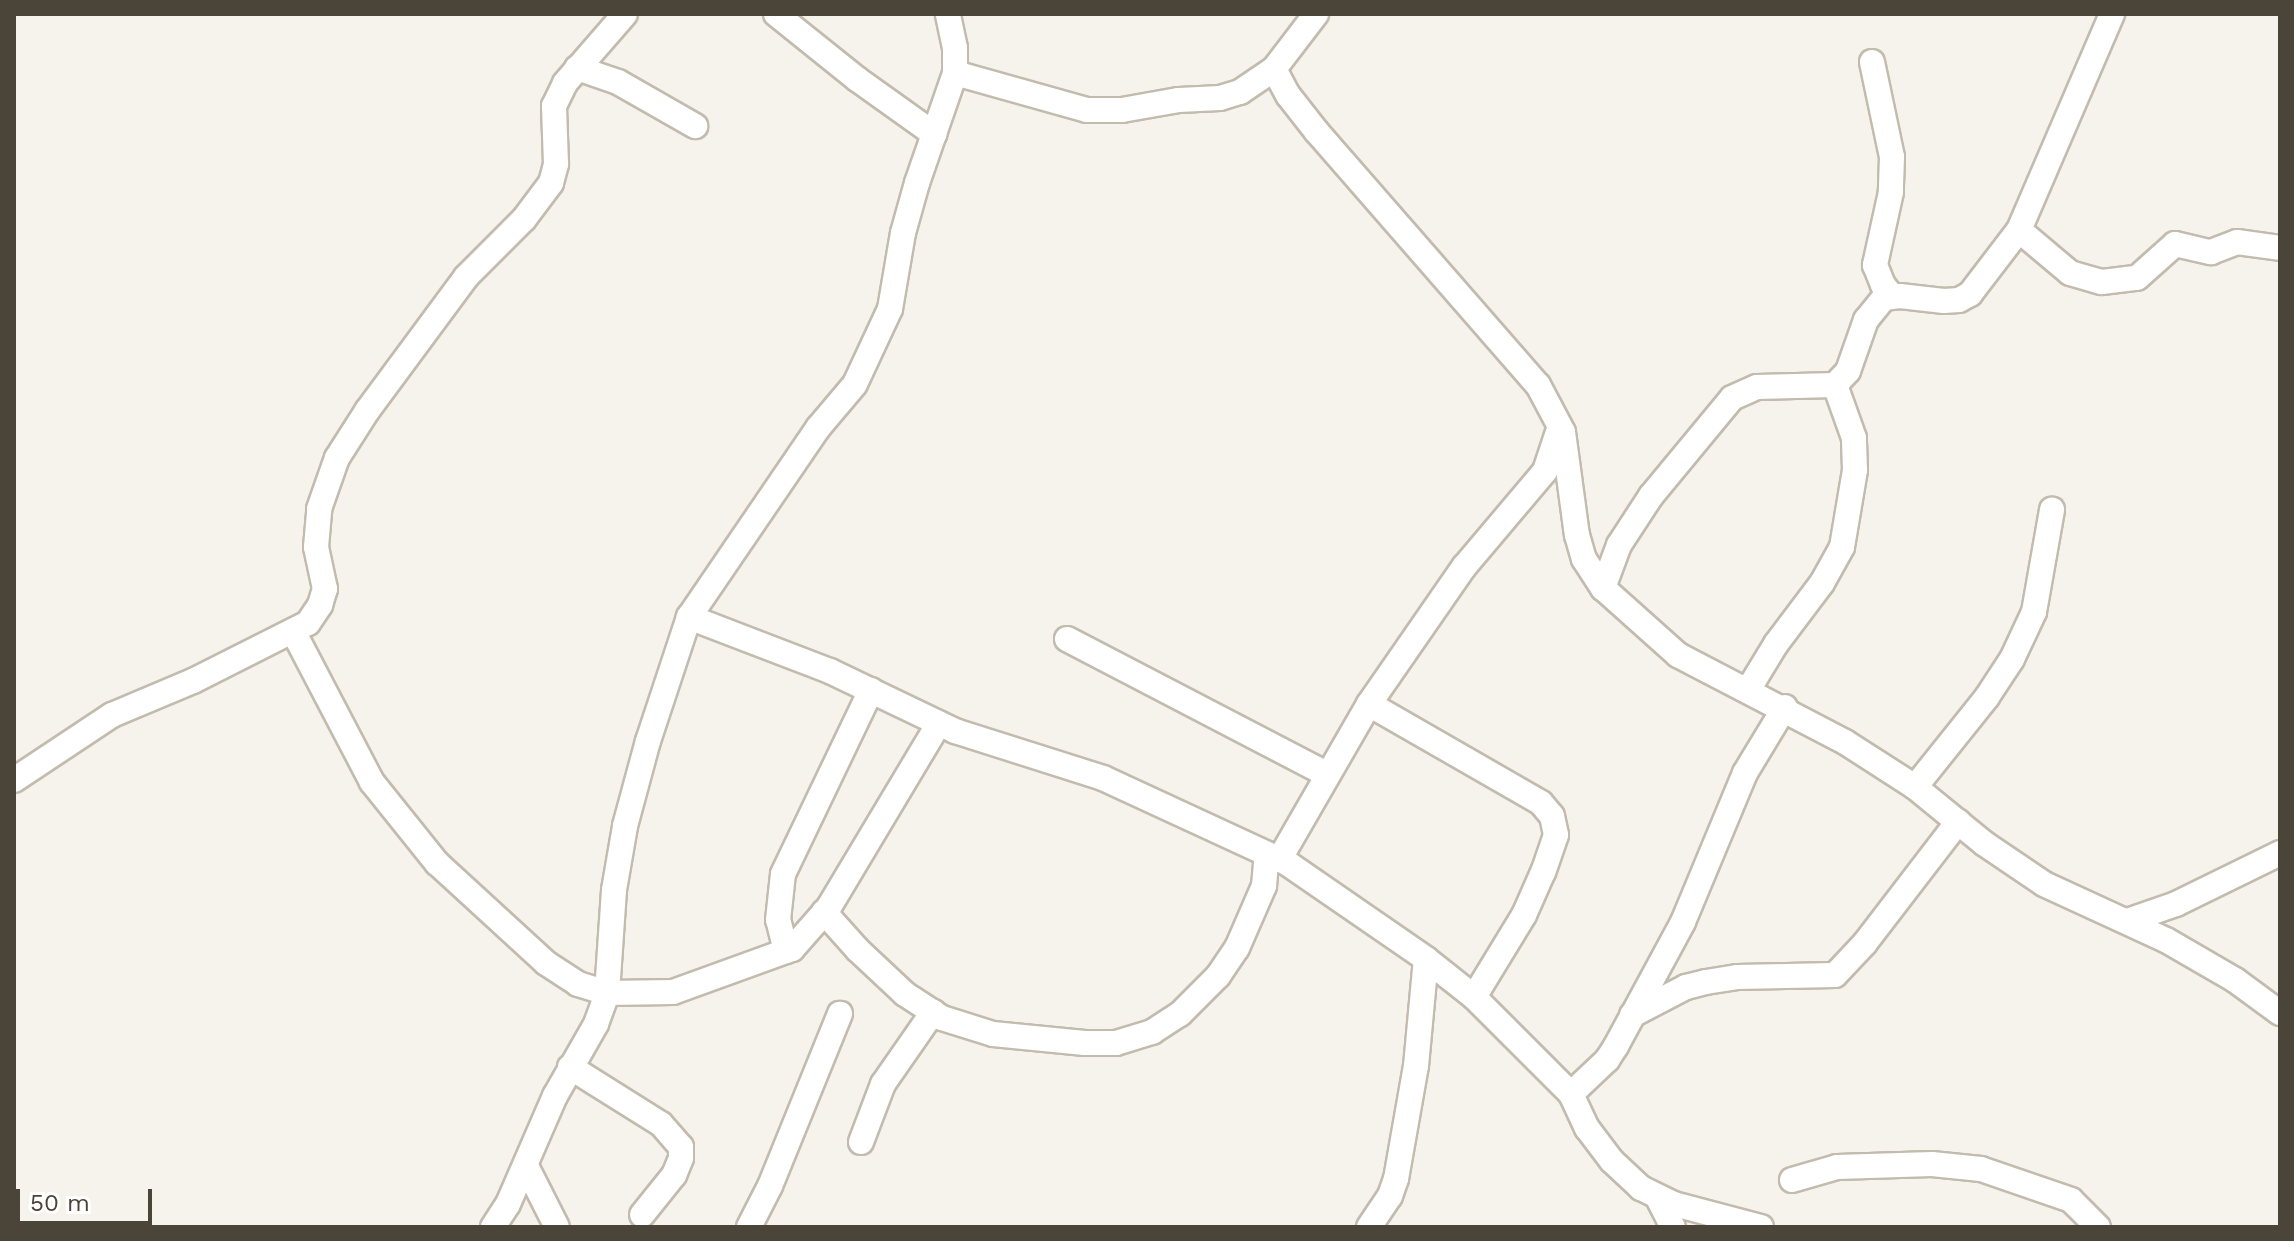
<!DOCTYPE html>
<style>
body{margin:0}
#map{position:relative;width:2294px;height:1241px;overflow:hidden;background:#f6f3ec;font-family:"Work Sans",sans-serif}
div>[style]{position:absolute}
.roads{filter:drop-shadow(2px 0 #c2bbae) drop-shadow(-2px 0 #c2bbae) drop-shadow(0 2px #c2bbae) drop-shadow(0 -2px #c2bbae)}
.minor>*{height:24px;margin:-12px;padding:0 12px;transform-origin:12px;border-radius:12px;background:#fff}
span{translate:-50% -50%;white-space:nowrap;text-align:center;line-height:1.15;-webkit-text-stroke:6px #fff;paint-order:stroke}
.frame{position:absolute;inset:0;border:16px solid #4b4439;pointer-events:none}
.scale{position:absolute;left:16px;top:1189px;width:136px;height:36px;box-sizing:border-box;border:4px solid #4b4439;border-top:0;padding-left:10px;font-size:24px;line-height:28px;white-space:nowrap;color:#4b4439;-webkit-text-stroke:6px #fff;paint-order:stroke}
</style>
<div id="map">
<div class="roads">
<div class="minor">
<div style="left:776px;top:14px;width:104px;rotate:38.7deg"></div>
<div style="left:857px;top:79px;width:95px;rotate:35.5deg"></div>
<div style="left:1872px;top:62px;width:97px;rotate:78.1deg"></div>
<div style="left:1892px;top:157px;width:35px;rotate:92deg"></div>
<div style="left:1891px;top:192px;width:75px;rotate:102.4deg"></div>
<div style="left:1875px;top:265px;width:22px;rotate:68deg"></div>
<div style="left:1883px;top:285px;width:14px;rotate:51deg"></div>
<div style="left:577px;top:68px;width:43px;rotate:18.9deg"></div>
<div style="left:618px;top:82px;width:89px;rotate:29.7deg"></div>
<div style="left:1274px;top:69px;width:30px;rotate:62deg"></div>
<div style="left:1288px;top:95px;width:47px;rotate:51.9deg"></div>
<div style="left:1317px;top:132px;width:336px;rotate:48.9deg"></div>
<div style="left:1538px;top:385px;width:53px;rotate:62deg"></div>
<div style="left:1563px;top:432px;width:104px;rotate:82.3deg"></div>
<div style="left:1577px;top:535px;width:25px;rotate:74deg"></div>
<div style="left:1584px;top:559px;width:35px;rotate:57deg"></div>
<div style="left:1603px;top:588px;width:101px;rotate:41.8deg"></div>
<div style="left:1678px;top:655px;width:188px;rotate:27.5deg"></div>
<div style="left:1845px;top:742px;width:83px;rotate:32.7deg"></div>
<div style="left:1915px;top:787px;width:90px;rotate:39.2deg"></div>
<div style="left:1985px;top:844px;width:71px;rotate:34.1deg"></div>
<div style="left:2044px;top:884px;width:134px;rotate:24.7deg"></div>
<div style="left:2166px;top:940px;width:80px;rotate:30.1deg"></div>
<div style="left:2235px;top:980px;width:56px;rotate:36.3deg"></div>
<div style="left:955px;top:73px;width:137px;rotate:15.7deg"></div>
<div style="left:1087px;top:110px;width:35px"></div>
<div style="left:1122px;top:110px;width:58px;rotate:-10deg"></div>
<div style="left:1179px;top:100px;width:41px;rotate:-2.8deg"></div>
<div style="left:1220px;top:98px;width:21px;rotate:-17deg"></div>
<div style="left:1240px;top:92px;width:41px;rotate:-34.1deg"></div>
<div style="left:1274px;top:69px;width:69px;rotate:-52.6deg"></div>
<div style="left:2019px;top:230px;width:67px;rotate:40.1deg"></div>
<div style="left:2070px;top:273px;width:33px;rotate:16deg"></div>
<div style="left:2102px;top:282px;width:35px;rotate:-7deg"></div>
<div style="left:2137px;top:278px;width:51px;rotate:-41.8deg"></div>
<div style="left:2175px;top:244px;width:37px;rotate:13deg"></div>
<div style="left:2211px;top:252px;width:28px;rotate:-21deg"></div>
<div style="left:2237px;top:242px;width:43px;rotate:7.9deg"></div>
<div style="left:1603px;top:588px;width:46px;rotate:-69.6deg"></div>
<div style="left:1619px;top:545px;width:59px;rotate:-56.9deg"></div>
<div style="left:1651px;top:496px;width:127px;rotate:-50.4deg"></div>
<div style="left:1732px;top:398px;width:27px;rotate:-24deg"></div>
<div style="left:1757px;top:387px;width:78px;rotate:-1.5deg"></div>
<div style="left:1835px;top:385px;width:19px;rotate:-47deg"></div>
<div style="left:1848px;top:371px;width:54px;rotate:-70.6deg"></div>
<div style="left:1866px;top:320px;width:28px;rotate:-51deg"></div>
<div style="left:1884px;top:298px;width:16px;rotate:-7deg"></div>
<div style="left:1900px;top:296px;width:44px;rotate:6.5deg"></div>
<div style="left:1944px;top:301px;width:15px;rotate:-4deg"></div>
<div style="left:1959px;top:300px;width:13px;rotate:-29deg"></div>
<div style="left:1970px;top:294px;width:81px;rotate:-52.6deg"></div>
<div style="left:2019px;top:230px;width:235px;rotate:-66.7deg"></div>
<div style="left:689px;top:617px;width:151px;rotate:21deg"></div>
<div style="left:830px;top:671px;width:139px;rotate:25.6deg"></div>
<div style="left:955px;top:731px;width:155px;rotate:17.6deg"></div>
<div style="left:1103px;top:778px;width:203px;rotate:24.8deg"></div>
<div style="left:1287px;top:863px;width:169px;rotate:34.6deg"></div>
<div style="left:1426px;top:959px;width:61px;rotate:38.4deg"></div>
<div style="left:1474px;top:997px;width:137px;rotate:45deg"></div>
<div style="left:1571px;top:1094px;width:38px;rotate:65deg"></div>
<div style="left:1587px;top:1128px;width:41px;rotate:52.9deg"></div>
<div style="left:1612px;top:1161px;width:40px;rotate:43deg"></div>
<div style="left:1641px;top:1188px;width:37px;rotate:26deg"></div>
<div style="left:1674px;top:1204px;width:90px;rotate:14.8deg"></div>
<div style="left:293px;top:631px;width:170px;rotate:62.4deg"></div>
<div style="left:372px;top:782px;width:104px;rotate:51.3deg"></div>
<div style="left:437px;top:863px;width:148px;rotate:42.5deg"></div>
<div style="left:546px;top:963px;width:38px;rotate:33deg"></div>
<div style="left:578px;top:984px;width:30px;rotate:17deg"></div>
<div style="left:607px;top:993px;width:66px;rotate:-0.9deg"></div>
<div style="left:673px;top:992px;width:127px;rotate:-19.9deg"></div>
<div style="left:792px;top:949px;width:56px;rotate:-48.6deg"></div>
<div style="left:829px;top:907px;width:214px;rotate:-59.1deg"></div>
<div style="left:1067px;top:639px;width:294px;rotate:27.5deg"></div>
<div style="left:1748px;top:690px;width:54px;rotate:-58.7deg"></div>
<div style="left:1776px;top:644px;width:76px;rotate:-53deg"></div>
<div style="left:1822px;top:583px;width:41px;rotate:-60.9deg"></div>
<div style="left:1842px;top:547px;width:78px;rotate:-80.4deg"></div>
<div style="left:1855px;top:470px;width:32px;rotate:-92deg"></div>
<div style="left:1854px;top:438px;width:56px;rotate:-109.7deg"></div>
<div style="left:1369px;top:704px;width:198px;rotate:29.9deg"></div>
<div style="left:1541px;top:803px;width:17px;rotate:50deg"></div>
<div style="left:1552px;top:816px;width:19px;rotate:78deg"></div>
<div style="left:1556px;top:835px;width:39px;rotate:109deg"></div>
<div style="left:1543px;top:872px;width:47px;rotate:113.8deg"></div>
<div style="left:1524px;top:915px;width:96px;rotate:121.4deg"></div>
<div style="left:14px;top:780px;width:118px;rotate:-33.6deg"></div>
<div style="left:112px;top:715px;width:88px;rotate:-22.8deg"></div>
<div style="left:193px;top:681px;width:129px;rotate:-26.8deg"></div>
<div style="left:308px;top:623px;width:22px;rotate:-56deg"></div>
<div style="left:320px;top:605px;width:17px;rotate:-73deg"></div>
<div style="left:325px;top:589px;width:43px;rotate:-102.1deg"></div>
<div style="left:316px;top:547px;width:38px;rotate:-85deg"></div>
<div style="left:319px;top:509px;width:54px;rotate:-70.6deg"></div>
<div style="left:337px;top:458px;width:56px;rotate:-57.4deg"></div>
<div style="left:367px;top:411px;width:167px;rotate:-53.5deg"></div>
<div style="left:466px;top:277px;width:82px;rotate:-45deg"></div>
<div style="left:524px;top:219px;width:45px;rotate:-53.1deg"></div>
<div style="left:551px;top:183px;width:20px;rotate:-75deg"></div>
<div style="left:556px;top:164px;width:58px;rotate:-92deg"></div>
<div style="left:554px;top:106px;width:25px;rotate:-64deg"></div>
<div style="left:565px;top:83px;width:91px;rotate:-49deg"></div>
<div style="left:1915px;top:787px;width:115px;rotate:-51.3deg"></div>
<div style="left:1987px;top:697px;width:45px;rotate:-56.7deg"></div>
<div style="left:2012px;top:659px;width:52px;rotate:-64.9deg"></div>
<div style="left:2034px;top:612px;width:104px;rotate:-80deg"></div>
<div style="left:1279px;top:860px;width:180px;rotate:-60deg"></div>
<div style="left:1369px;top:704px;width:167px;rotate:-55.3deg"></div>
<div style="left:1464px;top:567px;width:126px;rotate:-49.8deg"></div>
<div style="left:1545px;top:471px;width:44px;rotate:-71.6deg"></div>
<div style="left:824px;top:912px;width:51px;rotate:48.2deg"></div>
<div style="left:858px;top:950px;width:64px;rotate:43.1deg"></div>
<div style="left:905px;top:994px;width:44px;rotate:33deg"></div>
<div style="left:942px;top:1018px;width:53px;rotate:17.4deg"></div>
<div style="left:993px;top:1034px;width:92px;rotate:5.6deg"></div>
<div style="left:1085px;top:1043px;width:31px"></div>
<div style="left:1116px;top:1043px;width:38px;rotate:-17deg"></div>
<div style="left:1152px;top:1032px;width:33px;rotate:-33deg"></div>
<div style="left:1180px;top:1014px;width:54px;rotate:-45deg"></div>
<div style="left:1218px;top:976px;width:34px;rotate:-56deg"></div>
<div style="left:1237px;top:948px;width:68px;rotate:-66.5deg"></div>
<div style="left:1264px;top:886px;width:32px;rotate:-85deg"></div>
<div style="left:2127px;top:921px;width:52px;rotate:-19.1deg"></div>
<div style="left:2176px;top:904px;width:116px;rotate:-26.1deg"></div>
<div style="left:786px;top:951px;width:32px;rotate:-104deg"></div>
<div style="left:778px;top:920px;width:46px;rotate:-83.8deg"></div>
<div style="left:783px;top:874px;width:204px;rotate:-64.4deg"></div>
<div style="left:1632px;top:1015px;width:61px;rotate:-27.4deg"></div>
<div style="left:1686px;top:987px;width:21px;rotate:-14deg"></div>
<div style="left:1706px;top:982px;width:31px;rotate:-9deg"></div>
<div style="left:1737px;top:977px;width:98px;rotate:-1.2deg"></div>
<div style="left:1835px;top:975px;width:44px;rotate:-46.8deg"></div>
<div style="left:1865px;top:943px;width:153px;rotate:-52.5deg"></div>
<div style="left:570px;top:1067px;width:107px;rotate:32.1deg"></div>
<div style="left:661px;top:1124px;width:30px;rotate:49deg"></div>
<div style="left:681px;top:1147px;width:11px;rotate:90deg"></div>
<div style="left:681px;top:1158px;width:18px;rotate:112deg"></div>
<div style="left:674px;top:1175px;width:51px;rotate:128.7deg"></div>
<div style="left:1571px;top:1094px;width:50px;rotate:-43.4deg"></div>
<div style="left:1607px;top:1060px;width:17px;rotate:-57deg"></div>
<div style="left:1616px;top:1046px;width:141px;rotate:-61.6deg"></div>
<div style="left:1683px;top:922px;width:161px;rotate:-67.4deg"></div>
<div style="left:1745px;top:773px;width:77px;rotate:-58.8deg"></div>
<div style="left:861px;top:1142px;width:62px;rotate:-69.2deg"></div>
<div style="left:883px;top:1084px;width:88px;rotate:-55.2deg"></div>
<div style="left:526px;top:1166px;width:68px;rotate:63.1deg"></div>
<div style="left:1792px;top:1180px;width:47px;rotate:-16.1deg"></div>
<div style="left:1837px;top:1167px;width:95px;rotate:-1.8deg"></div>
<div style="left:1932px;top:1164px;width:49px;rotate:5.8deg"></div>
<div style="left:1981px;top:1169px;width:95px;rotate:19deg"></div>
<div style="left:2071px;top:1200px;width:38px;rotate:45deg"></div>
<div style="left:1658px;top:1198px;width:33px;rotate:63deg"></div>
<div style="left:493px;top:1227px;width:27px;rotate:-57deg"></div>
<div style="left:508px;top:1204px;width:118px;rotate:-66.5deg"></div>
<div style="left:555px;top:1096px;width:83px;rotate:-60.3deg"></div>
<div style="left:596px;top:1024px;width:33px;rotate:-70deg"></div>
<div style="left:607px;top:993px;width:103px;rotate:-86.1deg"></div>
<div style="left:614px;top:890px;width:65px;rotate:-80.2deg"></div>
<div style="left:625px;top:826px;width:88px;rotate:-74.9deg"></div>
<div style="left:648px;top:741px;width:131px;rotate:-71.7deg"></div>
<div style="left:689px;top:617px;width:229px;rotate:-55.7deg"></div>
<div style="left:818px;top:428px;width:57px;rotate:-49.9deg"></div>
<div style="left:855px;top:384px;width:83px;rotate:-65deg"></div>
<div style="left:890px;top:309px;width:77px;rotate:-80.3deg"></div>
<div style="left:903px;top:233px;width:52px;rotate:-74.4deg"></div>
<div style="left:917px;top:183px;width:116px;rotate:-70.9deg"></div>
<div style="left:955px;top:73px;width:25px;rotate:-90deg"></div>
<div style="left:955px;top:48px;width:35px;rotate:-102deg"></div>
<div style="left:749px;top:1227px;width:46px;rotate:-62.9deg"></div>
<div style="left:770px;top:1186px;width:186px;rotate:-67.9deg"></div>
<div style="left:1369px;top:1227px;width:37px;rotate:-56deg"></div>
<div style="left:1390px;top:1196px;width:18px;rotate:-71deg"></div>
<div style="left:1396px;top:1179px;width:115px;rotate:-80deg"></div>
<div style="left:1416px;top:1066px;width:107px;rotate:-84.7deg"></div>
</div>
</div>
<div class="frame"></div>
<div class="scale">50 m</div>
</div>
